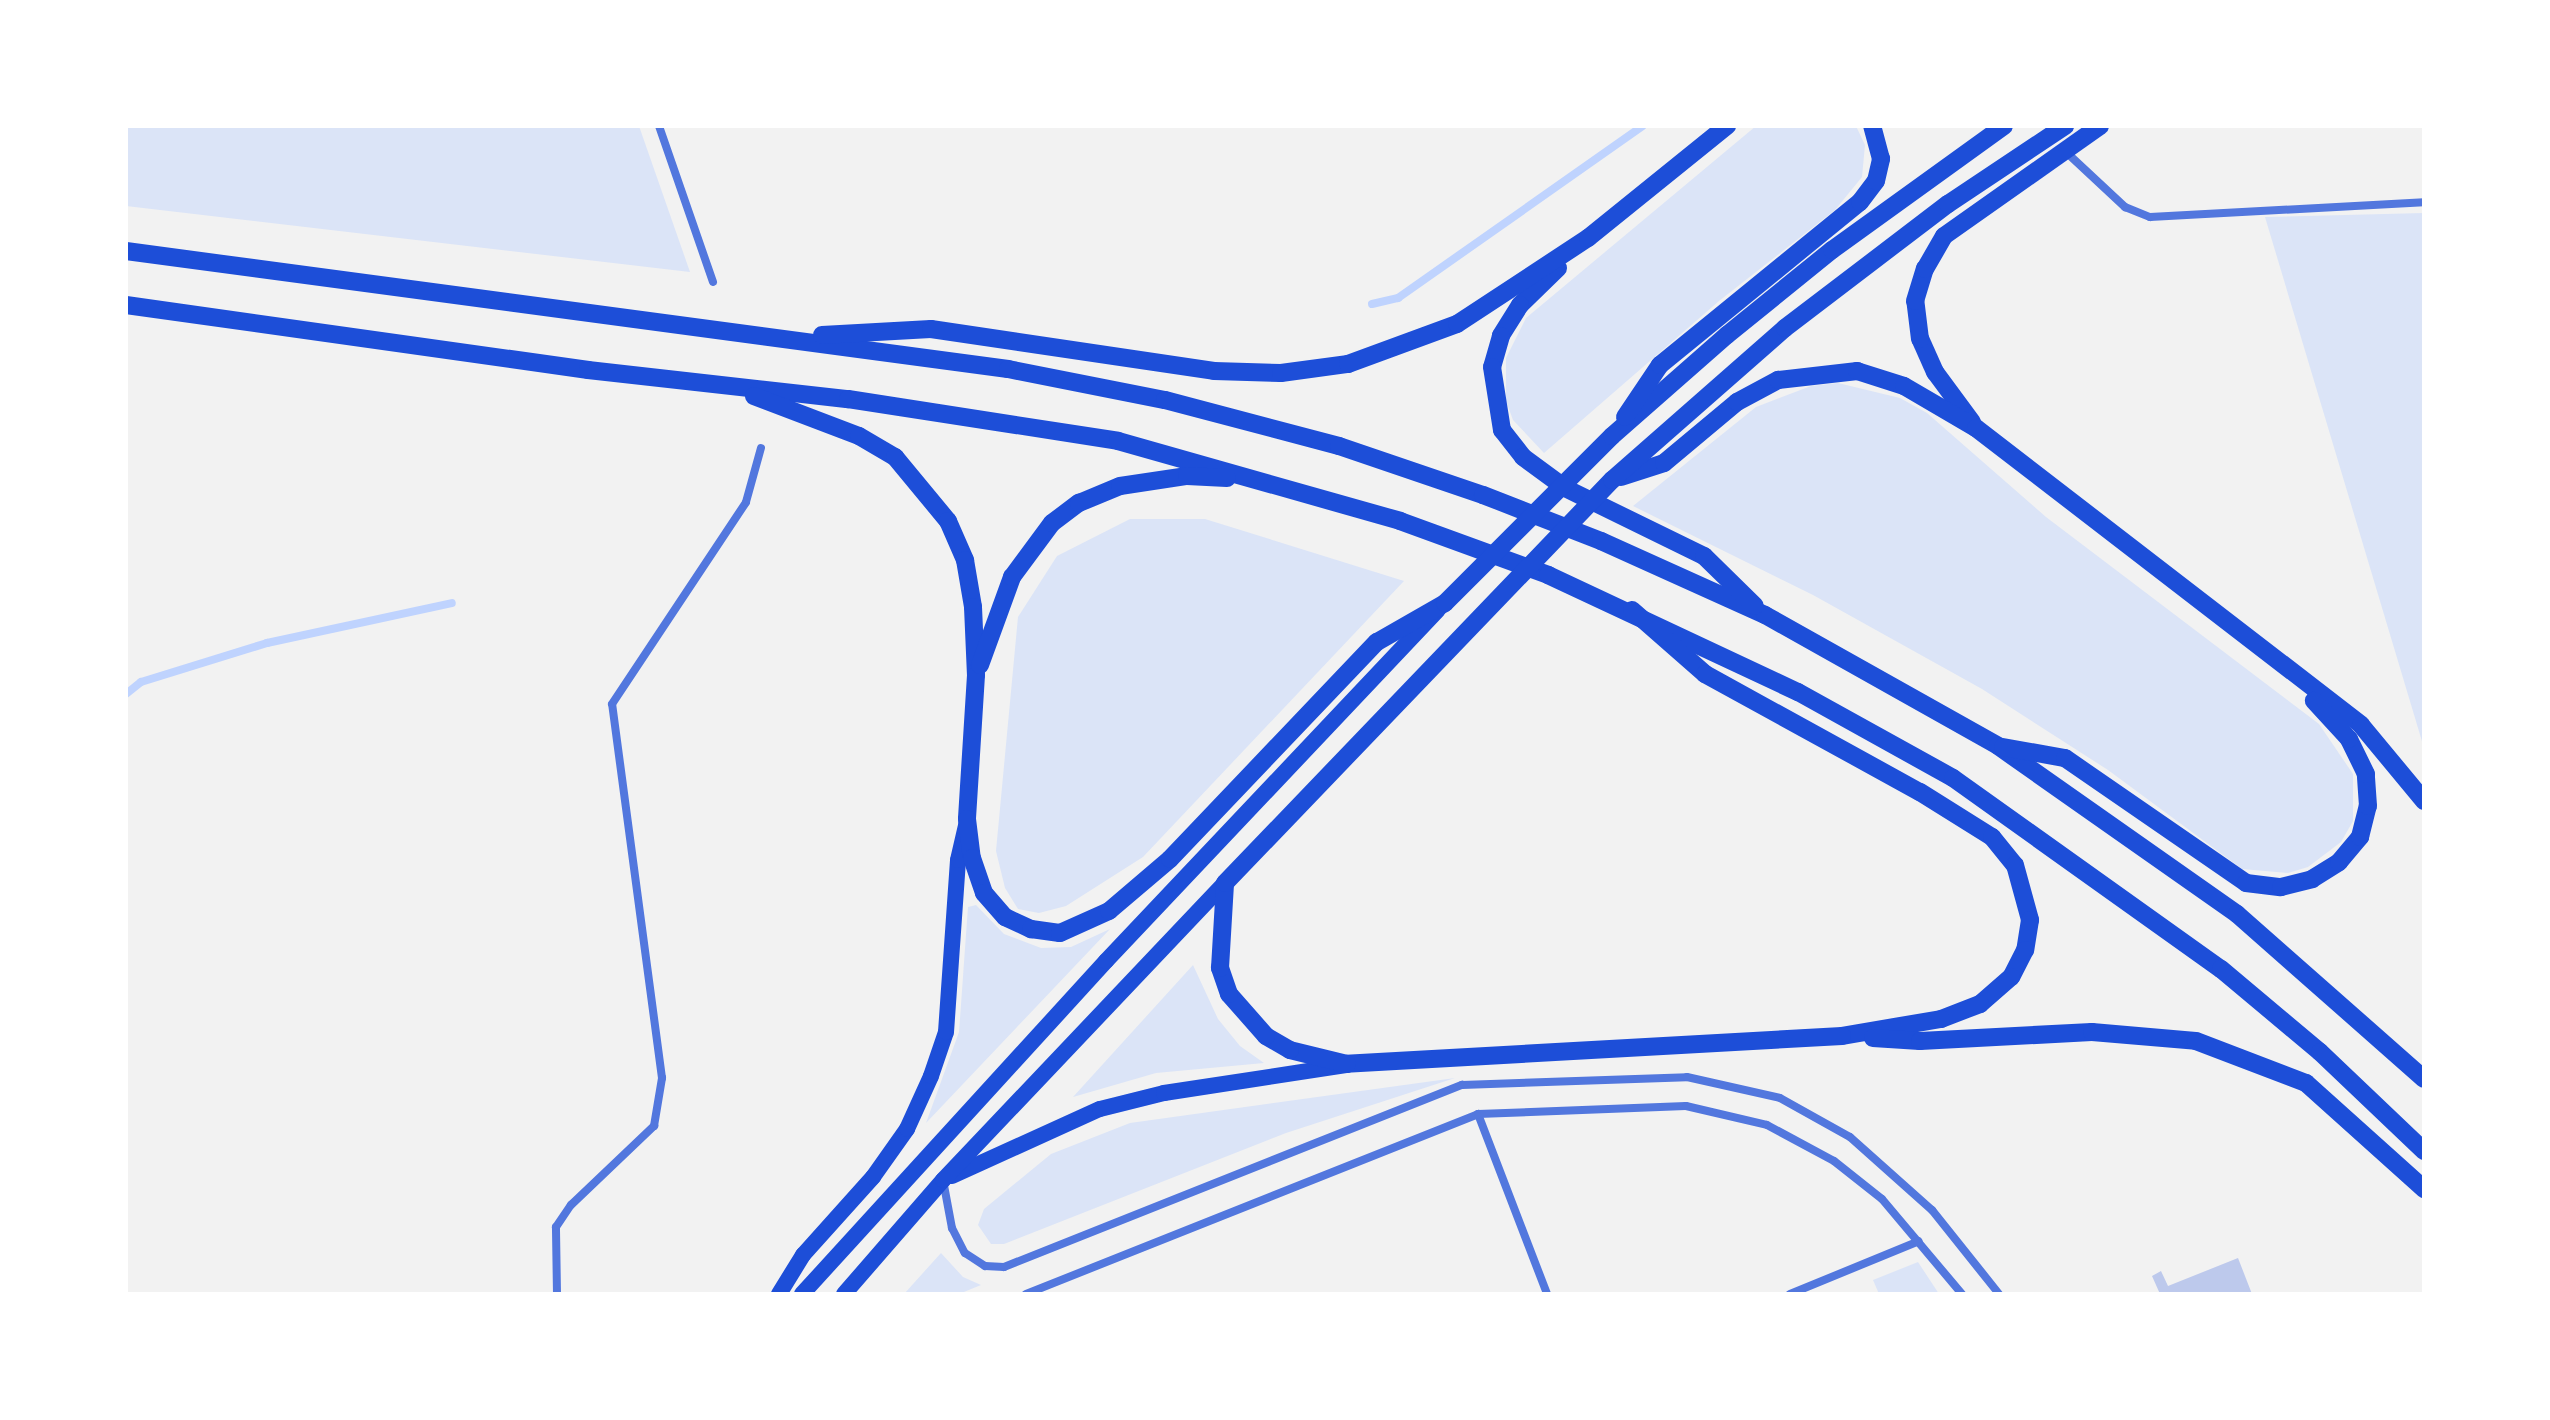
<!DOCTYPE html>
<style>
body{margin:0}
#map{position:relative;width:2550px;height:1420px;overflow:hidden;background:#f2f2f2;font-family:Raleway,sans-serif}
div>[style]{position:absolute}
.green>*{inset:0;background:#dbe4f7}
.stream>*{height:8px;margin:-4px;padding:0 4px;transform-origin:4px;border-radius:4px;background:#bfd3fe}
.building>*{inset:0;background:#bdc9ec}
.minor>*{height:8px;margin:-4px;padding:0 4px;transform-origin:4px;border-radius:4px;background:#5277de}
.secondary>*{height:16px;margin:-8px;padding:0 8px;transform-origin:8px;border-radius:8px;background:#1d4ed8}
.trunk>*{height:18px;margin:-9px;padding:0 9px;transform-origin:9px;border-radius:9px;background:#1d4ed8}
span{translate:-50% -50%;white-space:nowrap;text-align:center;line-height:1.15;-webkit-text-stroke:8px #fff;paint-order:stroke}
.frame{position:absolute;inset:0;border:128px solid #fff;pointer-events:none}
</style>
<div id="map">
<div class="green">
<div style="clip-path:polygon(126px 126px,639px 126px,690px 272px,126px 206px)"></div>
<div style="clip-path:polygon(1756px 126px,1856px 126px,1865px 145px,1862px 177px,1835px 210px,1719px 301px,1544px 453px,1513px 420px,1506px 401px,1506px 358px,1526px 318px)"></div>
<div style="clip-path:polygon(2424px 213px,2424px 748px,2265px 217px)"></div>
<div style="clip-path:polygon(1838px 383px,1900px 398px,1927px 413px,2046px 517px,2319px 724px,2353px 774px,2353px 821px,2341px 842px,2308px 867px,2288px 873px,2242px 869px,2108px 770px,1982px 689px,1813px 595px,1633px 506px,1756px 407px,1811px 386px)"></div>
<div style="clip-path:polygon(1130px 519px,1205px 519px,1404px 581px,1143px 857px,1066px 906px,1039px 913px,1018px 909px,1005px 888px,996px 851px,1018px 617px,1057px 556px)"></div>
<div style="clip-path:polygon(976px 905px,1004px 934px,1041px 948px,1071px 947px,1110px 929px,926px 1123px,959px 1032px,968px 907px)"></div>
<div style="clip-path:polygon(1193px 965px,1218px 1019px,1240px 1046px,1264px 1063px,1156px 1073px,1073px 1097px)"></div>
<div style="clip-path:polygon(1455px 1078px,1286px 1133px,1004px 1244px,991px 1244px,978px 1225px,984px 1209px,1051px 1154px,1130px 1123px)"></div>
<div style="clip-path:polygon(941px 1253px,963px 1277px,981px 1285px,959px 1294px,904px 1294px)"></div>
<div style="clip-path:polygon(1918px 1262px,1939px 1294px,1879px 1294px,1873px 1280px)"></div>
</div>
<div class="stream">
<div style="left:1372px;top:304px;width:27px;rotate:-13deg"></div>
<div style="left:1398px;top:298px;width:299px;rotate:-35.1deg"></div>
<div style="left:126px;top:694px;width:19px;rotate:-39deg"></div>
<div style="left:141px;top:682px;width:132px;rotate:-17.2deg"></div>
<div style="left:267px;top:643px;width:189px;rotate:-12.2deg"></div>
</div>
<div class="building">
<div style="clip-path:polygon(2238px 1258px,2252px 1294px,2160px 1294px,2152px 1276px,2161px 1271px,2168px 1286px)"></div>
</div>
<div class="minor">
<div style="left:659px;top:126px;width:165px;rotate:70.9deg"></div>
<div style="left:2066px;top:152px;width:81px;rotate:43deg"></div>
<div style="left:2125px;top:207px;width:27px;rotate:22deg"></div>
<div style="left:2150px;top:217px;width:274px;rotate:-3.1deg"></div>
<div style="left:1478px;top:1114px;width:193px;rotate:69deg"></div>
<div style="left:943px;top:1180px;width:49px;rotate:79.4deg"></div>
<div style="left:952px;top:1228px;width:28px;rotate:63deg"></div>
<div style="left:965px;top:1253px;width:24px;rotate:33deg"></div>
<div style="left:985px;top:1266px;width:19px;rotate:3deg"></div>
<div style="left:1004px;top:1267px;width:493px;rotate:-21.7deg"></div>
<div style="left:1462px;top:1085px;width:225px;rotate:-2deg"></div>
<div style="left:1687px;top:1077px;width:95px;rotate:12.7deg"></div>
<div style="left:1780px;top:1098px;width:80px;rotate:29.1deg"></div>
<div style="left:1850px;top:1137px;width:110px;rotate:41.7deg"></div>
<div style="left:1932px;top:1210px;width:107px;rotate:51.4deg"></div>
<div style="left:557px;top:1294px;width:67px;rotate:-90.9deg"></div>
<div style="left:556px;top:1227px;width:27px;rotate:-56deg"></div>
<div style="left:571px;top:1205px;width:115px;rotate:-43.6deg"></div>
<div style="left:654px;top:1126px;width:49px;rotate:-80.5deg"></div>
<div style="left:662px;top:1078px;width:377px;rotate:-97.6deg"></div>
<div style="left:612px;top:704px;width:242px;rotate:-56.4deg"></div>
<div style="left:746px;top:502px;width:56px;rotate:-74.5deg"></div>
<div style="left:1026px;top:1294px;width:487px;rotate:-21.7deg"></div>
<div style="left:1478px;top:1114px;width:208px;rotate:-2.2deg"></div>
<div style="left:1686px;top:1106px;width:83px;rotate:13.2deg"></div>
<div style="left:1767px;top:1125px;width:76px;rotate:28.2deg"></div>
<div style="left:1834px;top:1161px;width:61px;rotate:38.4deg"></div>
<div style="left:1882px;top:1199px;width:124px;rotate:49.9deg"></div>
<div style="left:1790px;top:1294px;width:139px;rotate:-22.3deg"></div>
</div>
<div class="secondary">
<div style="left:952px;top:1176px;width:162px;rotate:-24.4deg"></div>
<div style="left:1100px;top:1109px;width:66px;rotate:-14deg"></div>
<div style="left:1164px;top:1093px;width:184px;rotate:-8.7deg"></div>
<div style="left:779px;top:1294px;width:46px;rotate:-58.4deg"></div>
<div style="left:803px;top:1255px;width:105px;rotate:-48.1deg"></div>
<div style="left:873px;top:1177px;width:59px;rotate:-54.7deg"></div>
<div style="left:907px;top:1129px;width:58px;rotate:-65.6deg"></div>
<div style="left:931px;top:1076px;width:46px;rotate:-71.2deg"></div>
<div style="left:946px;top:1032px;width:172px;rotate:-86deg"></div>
<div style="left:958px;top:860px;width:37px;rotate:-77deg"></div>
<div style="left:802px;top:1294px;width:451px;rotate:-47.6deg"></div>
<div style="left:1106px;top:961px;width:483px;rotate:-46.6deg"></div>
<div style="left:844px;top:1294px;width:151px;rotate:-49deg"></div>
<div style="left:943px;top:1180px;width:410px;rotate:-46.5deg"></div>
</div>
<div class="trunk">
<div style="left:126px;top:251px;width:890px;rotate:7.62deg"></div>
<div style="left:1008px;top:369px;width:160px;rotate:11.2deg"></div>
<div style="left:1165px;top:400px;width:180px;rotate:14.8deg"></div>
<div style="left:1339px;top:446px;width:152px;rotate:18.8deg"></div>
<div style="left:1483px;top:495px;width:127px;rotate:21.3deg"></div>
<div style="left:1601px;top:541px;width:180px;rotate:24.3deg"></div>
<div style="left:1765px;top:615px;width:267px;rotate:29.3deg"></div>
<div style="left:1998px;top:746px;width:292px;rotate:35.1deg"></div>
<div style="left:2237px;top:914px;width:249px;rotate:41.4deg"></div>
<div style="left:1558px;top:268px;width:53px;rotate:135.8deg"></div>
<div style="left:1520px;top:305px;width:36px;rotate:122deg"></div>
<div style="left:1501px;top:336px;width:32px;rotate:106deg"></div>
<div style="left:1492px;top:367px;width:64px;rotate:81deg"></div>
<div style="left:1502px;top:430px;width:34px;rotate:52deg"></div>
<div style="left:1523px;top:457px;width:52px;rotate:36.4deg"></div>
<div style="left:1565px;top:488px;width:155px;rotate:26.1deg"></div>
<div style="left:1704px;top:556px;width:71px;rotate:44.4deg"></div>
<div style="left:126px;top:305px;width:467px;rotate:8deg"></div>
<div style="left:588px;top:370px;width:262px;rotate:6.4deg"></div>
<div style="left:848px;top:399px;width:273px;rotate:8.8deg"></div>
<div style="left:1118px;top:441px;width:293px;rotate:15.8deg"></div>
<div style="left:1400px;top:521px;width:158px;rotate:20deg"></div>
<div style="left:1548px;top:575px;width:276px;rotate:25.1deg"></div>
<div style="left:1798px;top:692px;width:177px;rotate:29deg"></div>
<div style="left:1953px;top:778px;width:329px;rotate:35.5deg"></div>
<div style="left:2221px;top:969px;width:129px;rotate:40deg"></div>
<div style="left:2320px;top:1052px;width:144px;rotate:43.6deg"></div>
<div style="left:822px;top:335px;width:109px;rotate:-3.2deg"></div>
<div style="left:931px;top:329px;width:286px;rotate:8.4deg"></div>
<div style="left:1214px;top:371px;width:67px;rotate:1.7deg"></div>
<div style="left:1281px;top:373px;width:68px;rotate:-7.7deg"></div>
<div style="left:1348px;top:364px;width:116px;rotate:-20.2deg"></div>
<div style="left:1457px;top:324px;width:157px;rotate:-33.3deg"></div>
<div style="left:1588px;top:238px;width:179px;rotate:-38.9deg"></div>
<div style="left:754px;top:396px;width:112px;rotate:20.9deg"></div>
<div style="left:859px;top:436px;width:42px;rotate:30.3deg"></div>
<div style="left:895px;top:457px;width:83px;rotate:50.4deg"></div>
<div style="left:948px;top:521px;width:43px;rotate:66.4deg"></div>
<div style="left:965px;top:560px;width:48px;rotate:80.3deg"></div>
<div style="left:973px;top:607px;width:68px;rotate:87.5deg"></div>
<div style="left:976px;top:675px;width:144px;rotate:93.6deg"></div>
<div style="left:967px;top:819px;width:39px;rotate:83deg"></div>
<div style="left:972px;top:858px;width:37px;rotate:71deg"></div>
<div style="left:984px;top:893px;width:32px;rotate:49deg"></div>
<div style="left:1005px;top:917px;width:29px;rotate:25deg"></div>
<div style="left:1031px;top:929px;width:29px;rotate:8deg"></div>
<div style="left:1060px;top:933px;width:54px;rotate:-24.2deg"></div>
<div style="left:1109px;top:911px;width:80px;rotate:-40.4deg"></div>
<div style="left:1170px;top:859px;width:300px;rotate:-46.4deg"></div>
<div style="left:1377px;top:642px;width:78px;rotate:-29.8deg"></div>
<div style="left:1445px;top:603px;width:236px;rotate:-45deg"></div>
<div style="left:1612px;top:436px;width:153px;rotate:-41.3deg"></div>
<div style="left:1727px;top:335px;width:135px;rotate:-39deg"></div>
<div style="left:1832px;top:250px;width:212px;rotate:-35.8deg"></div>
<div style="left:1625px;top:417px;width:63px;rotate:-56.1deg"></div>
<div style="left:1660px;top:365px;width:258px;rotate:-39.2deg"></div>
<div style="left:1860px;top:202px;width:26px;rotate:-53deg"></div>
<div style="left:1876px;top:181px;width:23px;rotate:-77deg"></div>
<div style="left:1881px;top:159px;width:34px;rotate:-105deg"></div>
<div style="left:1972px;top:422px;width:62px;rotate:-126.5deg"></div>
<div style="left:1935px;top:372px;width:36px;rotate:-114deg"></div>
<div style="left:1920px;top:339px;width:38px;rotate:-97deg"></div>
<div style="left:1915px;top:301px;width:34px;rotate:-73deg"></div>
<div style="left:1925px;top:269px;width:38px;rotate:-60deg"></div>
<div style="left:1944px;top:236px;width:191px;rotate:-35.2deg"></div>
<div style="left:1621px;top:477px;width:45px;rotate:-18deg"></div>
<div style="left:1664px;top:463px;width:95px;rotate:-39.9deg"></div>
<div style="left:1737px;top:402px;width:47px;rotate:-28.2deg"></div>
<div style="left:1778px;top:380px;width:80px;rotate:-6.5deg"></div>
<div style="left:1857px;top:371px;width:49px;rotate:17.7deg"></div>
<div style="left:1904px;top:386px;width:83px;rotate:30.3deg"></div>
<div style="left:1976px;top:428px;width:486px;rotate:37.6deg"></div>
<div style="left:2361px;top:725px;width:99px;rotate:50.3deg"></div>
<div style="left:1632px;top:610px;width:97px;rotate:41.2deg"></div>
<div style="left:1705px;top:674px;width:245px;rotate:28.8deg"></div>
<div style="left:1920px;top:792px;width:85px;rotate:32deg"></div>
<div style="left:1992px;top:837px;width:36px;rotate:51deg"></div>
<div style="left:2015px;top:865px;width:57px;rotate:74.7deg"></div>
<div style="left:2030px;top:920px;width:30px;rotate:99deg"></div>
<div style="left:2025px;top:950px;width:30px;rotate:117deg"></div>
<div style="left:2011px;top:977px;width:41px;rotate:138.9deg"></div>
<div style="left:1980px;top:1004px;width:42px;rotate:159deg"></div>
<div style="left:1941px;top:1019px;width:100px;rotate:170.3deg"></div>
<div style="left:1842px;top:1036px;width:496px;rotate:176.8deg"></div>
<div style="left:1347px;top:1064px;width:59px;rotate:-166.2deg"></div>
<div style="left:1290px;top:1050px;width:28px;rotate:-150deg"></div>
<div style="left:1266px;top:1036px;width:56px;rotate:-131.4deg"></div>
<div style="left:1229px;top:994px;width:28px;rotate:-109deg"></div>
<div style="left:1220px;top:968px;width:85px;rotate:-86.6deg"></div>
<div style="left:1225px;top:883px;width:559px;rotate:-46.16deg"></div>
<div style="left:1612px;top:480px;width:230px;rotate:-41.3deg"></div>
<div style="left:1785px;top:328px;width:205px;rotate:-37.3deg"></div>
<div style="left:1948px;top:204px;width:141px;rotate:-33.7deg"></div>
<div style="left:980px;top:665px;width:94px;rotate:-70deg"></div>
<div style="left:1012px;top:577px;width:67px;rotate:-53.5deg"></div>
<div style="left:1052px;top:523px;width:34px;rotate:-37deg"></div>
<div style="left:1079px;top:503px;width:44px;rotate:-22.5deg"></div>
<div style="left:1120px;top:486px;width:68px;rotate:-8.5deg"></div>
<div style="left:1187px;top:476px;width:40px;rotate:2.9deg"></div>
<div style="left:2003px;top:747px;width:63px;rotate:10.1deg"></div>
<div style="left:2065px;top:758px;width:220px;rotate:34.6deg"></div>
<div style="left:2246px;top:883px;width:35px;rotate:7deg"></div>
<div style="left:2281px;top:887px;width:32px;rotate:-14deg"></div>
<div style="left:2312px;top:879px;width:32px;rotate:-32deg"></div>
<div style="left:2339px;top:862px;width:33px;rotate:-50deg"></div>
<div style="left:2360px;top:837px;width:32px;rotate:-76deg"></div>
<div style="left:2368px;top:806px;width:32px;rotate:-94deg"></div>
<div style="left:2366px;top:774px;width:39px;rotate:-116deg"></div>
<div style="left:2349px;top:739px;width:52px;rotate:-132.6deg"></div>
<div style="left:1873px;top:1038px;width:47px;rotate:3.7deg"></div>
<div style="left:1920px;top:1041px;width:172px;rotate:-3deg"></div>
<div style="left:2092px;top:1032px;width:104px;rotate:4.9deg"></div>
<div style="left:2196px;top:1041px;width:118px;rotate:20.9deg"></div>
<div style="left:2306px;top:1083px;width:159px;rotate:41.9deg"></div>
</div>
<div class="frame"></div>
</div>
